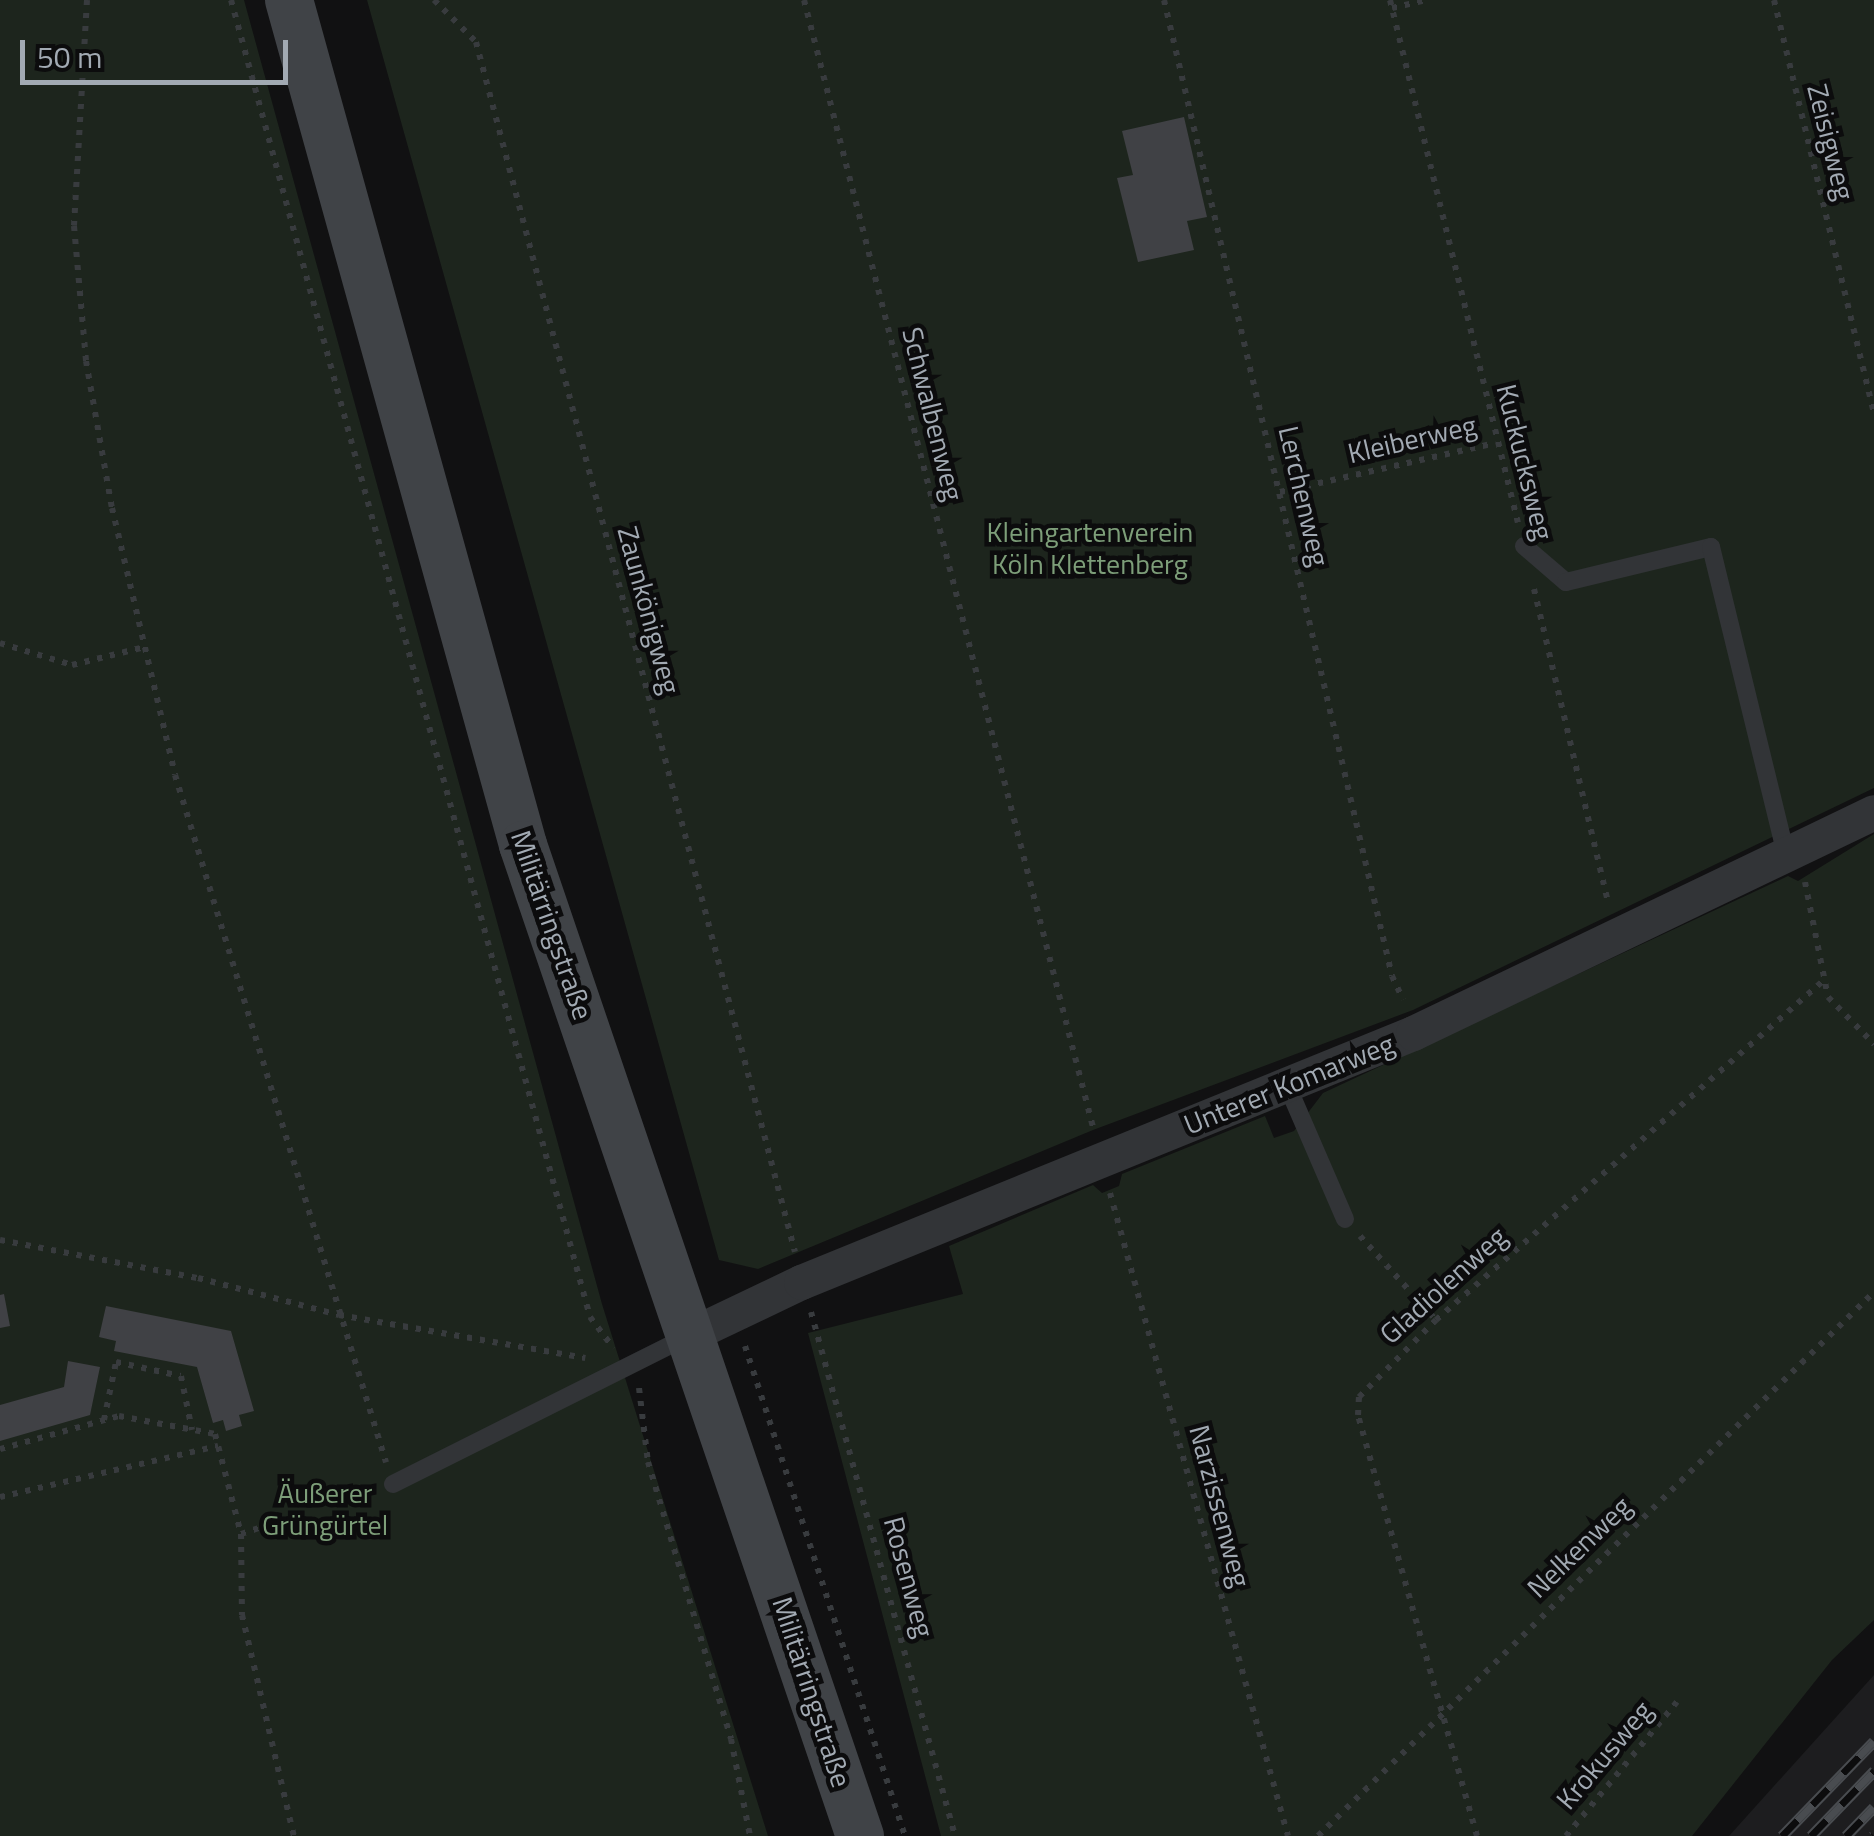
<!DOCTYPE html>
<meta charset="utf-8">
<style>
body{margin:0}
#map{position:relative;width:1874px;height:1836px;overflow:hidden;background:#111112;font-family:"Titillium Web",sans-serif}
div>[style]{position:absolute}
.built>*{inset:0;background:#1d1d1f}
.green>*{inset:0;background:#1d251d}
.building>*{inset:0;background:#404145}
.path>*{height:6px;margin-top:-3px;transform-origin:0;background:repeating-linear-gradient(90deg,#383b3e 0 5px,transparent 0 13px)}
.lane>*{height:18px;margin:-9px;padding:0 9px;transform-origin:9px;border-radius:9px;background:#323437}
.street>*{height:35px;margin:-17.5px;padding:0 17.5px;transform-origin:17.5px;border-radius:17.5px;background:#323437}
.secondary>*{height:48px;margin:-24px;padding:0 24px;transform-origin:24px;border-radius:24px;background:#404347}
.rail>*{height:11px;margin-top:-5.5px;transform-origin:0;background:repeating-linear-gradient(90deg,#0c0c0d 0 22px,#494c50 0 44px);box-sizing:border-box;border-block:2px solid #494c50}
span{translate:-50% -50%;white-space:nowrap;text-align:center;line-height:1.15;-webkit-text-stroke:9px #0c0c0d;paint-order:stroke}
.street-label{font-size:28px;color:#a2aab3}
.park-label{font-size:28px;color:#7d9e79}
.scale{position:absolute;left:20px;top:40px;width:268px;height:45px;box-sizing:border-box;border:5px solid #a2aab3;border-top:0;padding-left:12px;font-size:30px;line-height:35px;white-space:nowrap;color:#a2aab3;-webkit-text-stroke:8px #0c0c0d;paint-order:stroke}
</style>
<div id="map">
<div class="built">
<div style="clip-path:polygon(1874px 1675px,1874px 1836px,1729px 1836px)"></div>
</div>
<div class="green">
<div style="clip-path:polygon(0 0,244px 0,602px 1304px,768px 1836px,0 1836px)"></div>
<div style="clip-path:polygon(367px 0,1874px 0,1874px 788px,1413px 1010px,1093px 1130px,758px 1269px,719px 1260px)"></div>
<div style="clip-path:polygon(1874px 834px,1874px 1620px,1832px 1660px,1692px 1836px,941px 1836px,808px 1333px,963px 1294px,949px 1246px,1093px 1185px,1102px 1193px,1119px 1186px,1122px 1174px,1265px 1116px,1274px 1138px,1294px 1131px,1323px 1093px,1788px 876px,1798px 881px)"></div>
</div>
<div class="building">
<div style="clip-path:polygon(1184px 117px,1207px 217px,1187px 221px,1194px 250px,1138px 262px,1117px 178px,1133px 175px,1122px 131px)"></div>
<div style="clip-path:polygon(4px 1294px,10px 1326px,0 1328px,0 1295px)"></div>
<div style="clip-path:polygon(106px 1306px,231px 1331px,254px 1411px,239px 1415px,242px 1426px,226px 1431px,223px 1420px,213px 1423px,197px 1367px,114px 1351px,116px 1341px,99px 1337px)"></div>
<div style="clip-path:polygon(68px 1361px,100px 1367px,90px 1415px,0 1441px,0 1405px,64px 1387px)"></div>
</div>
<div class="path">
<div style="left:87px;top:0;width:226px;rotate:93.3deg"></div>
<div style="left:74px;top:226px;width:136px;rotate:84.9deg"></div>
<div style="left:86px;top:361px;width:149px;rotate:80deg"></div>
<div style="left:112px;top:508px;width:274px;rotate:76.7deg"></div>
<div style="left:175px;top:775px;width:719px;rotate:72.93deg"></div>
<div style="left:231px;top:0;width:1365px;rotate:74.75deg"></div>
<div style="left:590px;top:1317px;width:39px;rotate:53deg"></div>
<div style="left:434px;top:0;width:59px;rotate:45deg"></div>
<div style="left:476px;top:42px;width:1251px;rotate:75.23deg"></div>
<div style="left:804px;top:0;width:1163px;rotate:75.62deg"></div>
<div style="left:1164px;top:0;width:1002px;rotate:76.85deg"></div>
<div style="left:1392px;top:976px;width:26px;rotate:65deg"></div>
<div style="left:1390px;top:0;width:538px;rotate:76.25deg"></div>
<div style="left:1774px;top:0;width:424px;rotate:76.4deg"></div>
<div style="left:1392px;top:8px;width:36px;rotate:-13deg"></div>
<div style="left:1280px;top:492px;width:221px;rotate:-12.8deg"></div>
<div style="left:1534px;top:589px;width:323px;rotate:76.7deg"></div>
<div style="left:0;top:643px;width:75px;rotate:17deg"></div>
<div style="left:72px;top:665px;width:75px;rotate:-13.9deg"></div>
<div style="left:1805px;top:882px;width:117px;rotate:78.7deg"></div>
<div style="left:1828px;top:997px;width:66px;rotate:45.6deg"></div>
<div style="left:1110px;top:1193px;width:667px;rotate:74.53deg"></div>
<div style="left:1360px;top:1236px;width:113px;rotate:47.9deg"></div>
<div style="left:0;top:1240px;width:202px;rotate:10.9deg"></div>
<div style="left:198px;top:1278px;width:146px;rotate:14.7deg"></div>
<div style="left:339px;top:1315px;width:250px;rotate:9.9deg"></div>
<div style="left:811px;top:1312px;width:543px;rotate:74.63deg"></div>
<div style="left:745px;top:1346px;width:515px;rotate:71.92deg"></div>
<div style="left:639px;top:1388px;width:75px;rotate:83.1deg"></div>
<div style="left:648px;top:1462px;width:289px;rotate:73.3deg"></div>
<div style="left:731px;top:1739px;width:99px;rotate:78.9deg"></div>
<div style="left:104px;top:1420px;width:59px;rotate:-78.3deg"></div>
<div style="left:116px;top:1362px;width:66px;rotate:12.2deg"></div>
<div style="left:181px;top:1376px;width:55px;rotate:78.5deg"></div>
<div style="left:0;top:1449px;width:123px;rotate:-15.5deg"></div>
<div style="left:119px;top:1416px;width:98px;rotate:10.6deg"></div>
<div style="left:215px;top:1434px;width:103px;rotate:75.4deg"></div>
<div style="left:241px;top:1534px;width:81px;rotate:89.3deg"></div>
<div style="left:242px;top:1615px;width:227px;rotate:76.8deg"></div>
<div style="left:0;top:1497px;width:224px;rotate:-13.2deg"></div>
<div style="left:241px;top:1534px;width:47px;rotate:-18.4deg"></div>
<div style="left:1318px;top:1836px;width:778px;rotate:-44.37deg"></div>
<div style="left:1477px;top:1836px;width:437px;rotate:-105.8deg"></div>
<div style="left:1358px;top:1415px;width:18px;rotate:-87deg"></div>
<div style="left:1359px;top:1397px;width:109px;rotate:-45deg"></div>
<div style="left:1436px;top:1320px;width:514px;rotate:-41.22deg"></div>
<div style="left:1566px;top:1836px;width:174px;rotate:-50.4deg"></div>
</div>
<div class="lane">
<div style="left:1524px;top:546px;width:55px;rotate:40.6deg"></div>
<div style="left:1566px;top:582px;width:149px;rotate:-13.6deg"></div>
<div style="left:1711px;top:547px;width:317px;rotate:76.3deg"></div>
<div style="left:1287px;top:1085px;width:146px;rotate:66.6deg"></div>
<div style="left:393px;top:1484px;width:331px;rotate:-26.6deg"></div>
</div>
<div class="street">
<div style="left:694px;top:1333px;width:119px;rotate:-25.5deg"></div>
<div style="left:801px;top:1282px;width:661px;rotate:-22.14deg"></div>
<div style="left:1413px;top:1033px;width:511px;rotate:-25.61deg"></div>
</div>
<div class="secondary">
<div style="left:289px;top:0;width:877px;rotate:74.52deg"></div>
<div style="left:523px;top:845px;width:1047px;rotate:71.22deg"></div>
</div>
<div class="rail">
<div style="left:1782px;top:1836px;width:132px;rotate:-45.9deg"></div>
<div style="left:1811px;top:1836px;width:91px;rotate:-45.9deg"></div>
<div style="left:1846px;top:1836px;width:40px;rotate:-46deg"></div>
<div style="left:1873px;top:1836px;width:1px;rotate:-45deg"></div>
</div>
<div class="street-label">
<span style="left:1831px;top:142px;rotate:76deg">Zeisigweg</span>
<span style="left:933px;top:414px;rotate:76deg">Schwalbenweg</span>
<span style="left:1412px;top:439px;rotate:-13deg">Kleiberweg</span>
<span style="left:1525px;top:462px;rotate:76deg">Kuckucksweg</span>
<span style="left:1304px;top:496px;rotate:77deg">Lerchenweg</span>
<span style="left:649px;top:610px;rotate:75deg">Zaunkönigweg</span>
<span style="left:552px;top:925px;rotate:71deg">Militärringstraße</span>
<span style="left:1289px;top:1084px;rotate:-22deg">Unterer Komarweg</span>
<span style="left:1443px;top:1285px;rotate:-42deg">Gladiolenweg</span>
<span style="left:1220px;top:1506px;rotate:75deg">Narzissenweg</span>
<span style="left:1579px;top:1547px;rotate:-44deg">Nelkenweg</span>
<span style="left:909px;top:1577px;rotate:75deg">Rosenweg</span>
<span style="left:812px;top:1692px;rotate:72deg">Militärringstraße</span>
<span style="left:1604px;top:1755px;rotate:-50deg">Krokusweg</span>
</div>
<div class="park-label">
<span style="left:1090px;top:548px">Kleingartenverein<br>Köln Klettenberg</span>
<span style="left:325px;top:1509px">Äußerer<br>Grüngürtel</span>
</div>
<div class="scale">50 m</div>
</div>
